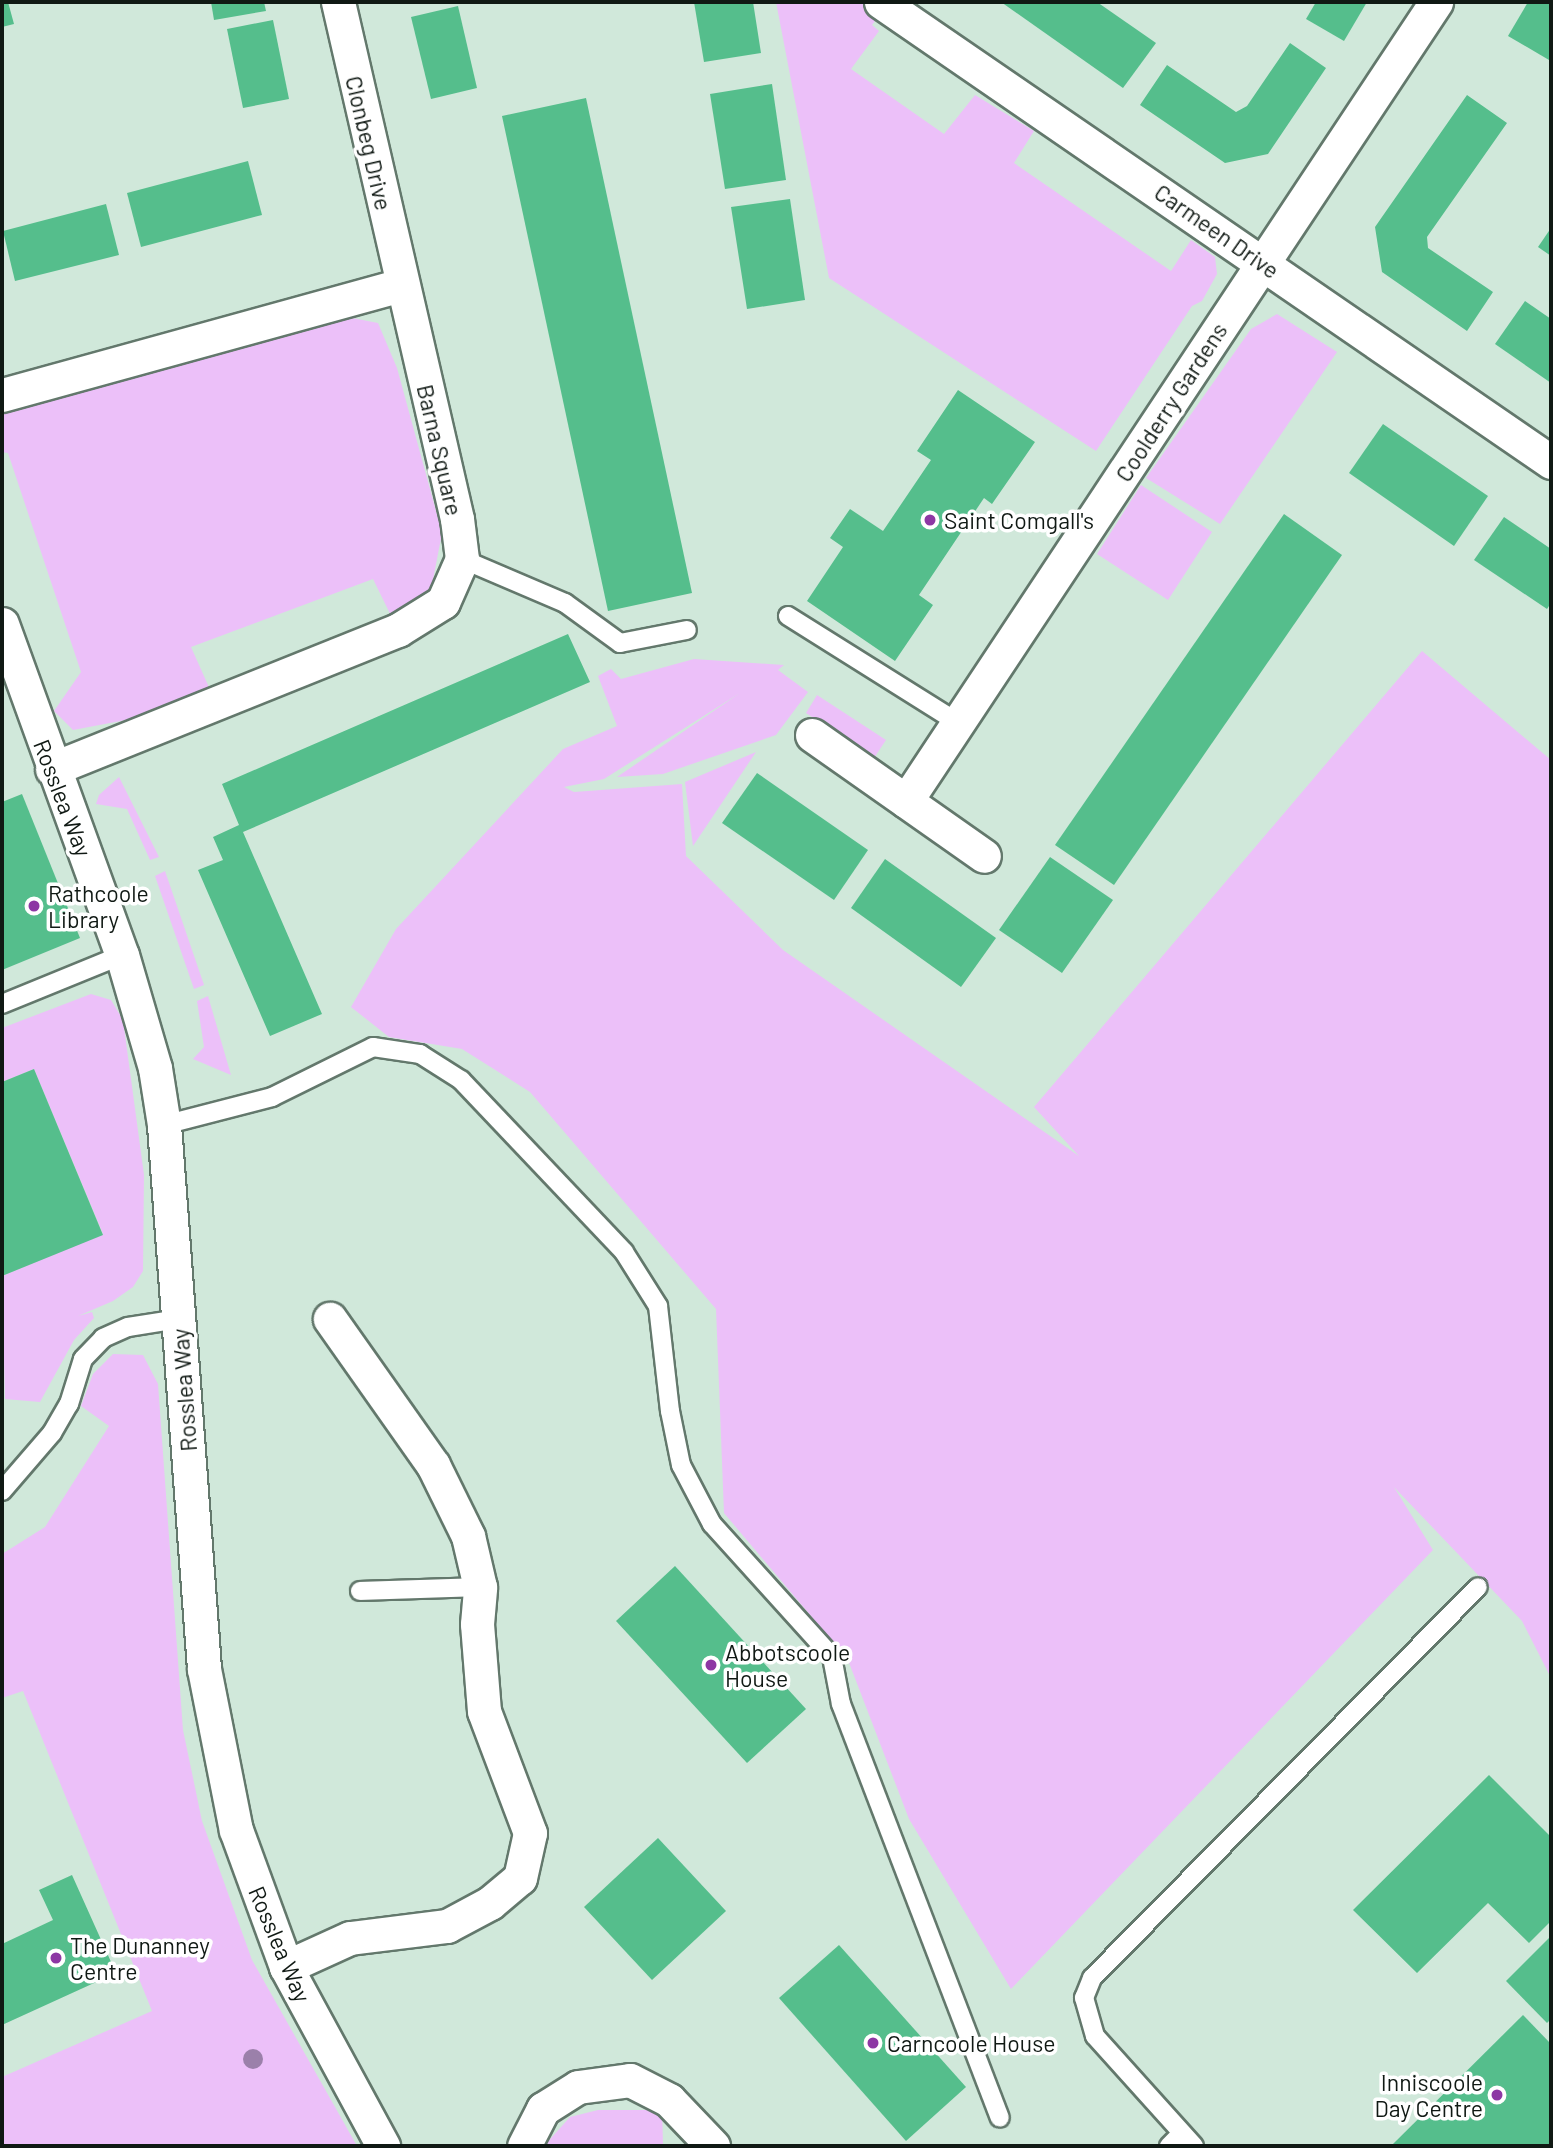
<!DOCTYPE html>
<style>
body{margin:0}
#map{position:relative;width:1553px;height:2148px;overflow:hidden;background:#d0e8da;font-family:Barlow,sans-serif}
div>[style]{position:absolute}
.green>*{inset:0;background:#ecc0f9}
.building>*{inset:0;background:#55be8c}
.roads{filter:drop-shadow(2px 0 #63786c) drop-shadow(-2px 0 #63786c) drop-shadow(0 2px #63786c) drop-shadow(0 -2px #63786c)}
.lane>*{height:18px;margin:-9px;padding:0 9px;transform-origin:9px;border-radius:9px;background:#fff}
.street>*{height:33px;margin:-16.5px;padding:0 16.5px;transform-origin:16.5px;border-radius:16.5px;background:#fff}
.trees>*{width:20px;height:20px;margin:-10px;border-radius:50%;background:#9b80aa}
.dots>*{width:19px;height:19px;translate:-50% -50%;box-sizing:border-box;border:4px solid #fff;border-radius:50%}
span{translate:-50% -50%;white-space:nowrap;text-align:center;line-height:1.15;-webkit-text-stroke:7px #fff;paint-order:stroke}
.street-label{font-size:23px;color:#101914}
.poi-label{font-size:23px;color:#101914}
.left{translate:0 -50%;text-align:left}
.right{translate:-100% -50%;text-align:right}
.frame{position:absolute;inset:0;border:4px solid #101914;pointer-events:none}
</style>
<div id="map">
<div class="green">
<div style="clip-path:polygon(776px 2px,869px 2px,880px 14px,872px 25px,879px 31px,851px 69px,944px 134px,975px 95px,1034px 131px,1014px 163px,1171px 271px,1191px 240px,1215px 257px,1217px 274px,1202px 301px,1192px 306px,1096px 451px,829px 278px)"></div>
<div style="clip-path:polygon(1277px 314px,1337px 352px,1220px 524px,1146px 478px,1251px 329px)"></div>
<div style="clip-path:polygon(347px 317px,378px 323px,397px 368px,442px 533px,432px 585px,398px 630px,373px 579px,191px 647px,216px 703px,73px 730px,54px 711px,81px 672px,8px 453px,2px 452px,2px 413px)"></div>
<div style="clip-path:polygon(1141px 485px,1212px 532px,1168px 600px,1097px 554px)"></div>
<div style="clip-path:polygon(1422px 651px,1551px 760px,1551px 1678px,1522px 1621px,1394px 1487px,1433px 1550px,1011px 1989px,909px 1819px,848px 1660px,724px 1513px,716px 1309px,530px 1092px,462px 1049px,389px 1037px,351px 1007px,396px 929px,563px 749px,617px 726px,598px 676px,611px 669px,621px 679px,694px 659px,784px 665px,778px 670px,808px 692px,776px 735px,663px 774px,617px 777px,740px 693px,604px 779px,564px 787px,574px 792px,682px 784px,686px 856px,783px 950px,1079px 1156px,1034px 1107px)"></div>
<div style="clip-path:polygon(817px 695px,886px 740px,874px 758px,806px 713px)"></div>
<div style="clip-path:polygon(756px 752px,693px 846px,685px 782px)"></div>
<div style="clip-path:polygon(119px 777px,159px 857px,150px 860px,127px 809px,96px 804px,99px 795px)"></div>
<div style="clip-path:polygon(165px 871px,204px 985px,194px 989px,155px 876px)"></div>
<div style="clip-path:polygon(91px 994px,111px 1000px,123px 1020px,144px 1175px,143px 1271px,133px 1287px,113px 1301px,78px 1316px,92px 1312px,94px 1318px,74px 1340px,40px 1402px,5px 1399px,2px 1276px,103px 1234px,34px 1069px,2px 1082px,2px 1028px)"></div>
<div style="clip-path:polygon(208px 996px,231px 1075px,193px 1059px,204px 1047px,197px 1001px)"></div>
<div style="clip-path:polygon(113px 1354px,143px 1355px,158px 1384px,183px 1730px,202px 1821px,252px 1960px,357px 2146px,2px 2146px,2px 2077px,152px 2011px,23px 1691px,2px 1698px,2px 1554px,45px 1527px,109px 1426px,81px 1406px,93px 1374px)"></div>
<div style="clip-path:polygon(598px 2110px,662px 2110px,663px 2144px,544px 2146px,570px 2117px)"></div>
</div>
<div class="building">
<div style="clip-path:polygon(2px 2px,8px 2px,14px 24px,2px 27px)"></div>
<div style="clip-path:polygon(211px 2px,264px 2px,266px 11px,214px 20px)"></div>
<div style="clip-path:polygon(694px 2px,753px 2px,761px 53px,704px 62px)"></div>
<div style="clip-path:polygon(1001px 2px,1097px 2px,1156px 43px,1123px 88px)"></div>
<div style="clip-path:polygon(1316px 2px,1367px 2px,1344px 41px,1306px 19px)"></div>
<div style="clip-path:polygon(1528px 2px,1551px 2px,1549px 60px,1508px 36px)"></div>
<div style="clip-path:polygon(458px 6px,477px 88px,431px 99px,411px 17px)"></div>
<div style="clip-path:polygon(273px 20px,289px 99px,243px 108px,227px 29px)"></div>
<div style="clip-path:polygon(1290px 43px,1326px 68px,1268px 154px,1225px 163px,1140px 105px,1167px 65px,1236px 112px,1247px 106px)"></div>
<div style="clip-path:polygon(772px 84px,786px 180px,725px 189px,710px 94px)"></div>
<div style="clip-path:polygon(1467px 95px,1507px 123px,1427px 237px,1428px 248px,1493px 292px,1467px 331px,1382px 272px,1375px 227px)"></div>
<div style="clip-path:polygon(586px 98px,692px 593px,608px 611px,502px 116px)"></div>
<div style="clip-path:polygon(248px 161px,262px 215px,141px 247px,127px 193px)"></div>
<div style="clip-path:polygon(790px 199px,805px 300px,747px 309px,731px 207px)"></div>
<div style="clip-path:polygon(106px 204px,119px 255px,15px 281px,3px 231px)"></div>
<div style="clip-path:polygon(1551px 228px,1551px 256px,1538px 247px)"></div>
<div style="clip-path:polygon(1525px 301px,1551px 319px,1551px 383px,1495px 344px)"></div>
<div style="clip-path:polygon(958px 390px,1035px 442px,992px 504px,984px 498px,919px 595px,933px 605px,895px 661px,807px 601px,843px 547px,830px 538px,850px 509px,883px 531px,931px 460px,917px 451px)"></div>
<div style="clip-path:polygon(1383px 424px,1488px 496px,1454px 546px,1349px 473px)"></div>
<div style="clip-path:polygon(1284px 514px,1342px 555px,1114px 885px,1055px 845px)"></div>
<div style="clip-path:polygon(1504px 517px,1551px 549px,1551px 603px,1547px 609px,1474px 560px)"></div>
<div style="clip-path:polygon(568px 634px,590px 682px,243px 832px,322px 1014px,270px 1036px,198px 870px,223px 860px,213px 837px,239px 825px,222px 784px)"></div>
<div style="clip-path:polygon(757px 773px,868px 850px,834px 900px,722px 823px)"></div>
<div style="clip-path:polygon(22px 794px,80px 938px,2px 970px,2px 802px)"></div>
<div style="clip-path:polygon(1050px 857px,1113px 900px,1062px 973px,999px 930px)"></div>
<div style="clip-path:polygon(885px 859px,996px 938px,961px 987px,851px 908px)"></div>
<div style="clip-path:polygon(34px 1069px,103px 1235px,2px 1276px,2px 1082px)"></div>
<div style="clip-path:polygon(675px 1566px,806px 1709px,747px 1763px,616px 1621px)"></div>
<div style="clip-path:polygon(1489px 1775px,1551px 1837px,1551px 1921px,1529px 1943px,1488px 1903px,1417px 1973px,1353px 1910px)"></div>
<div style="clip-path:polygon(658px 1838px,726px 1911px,652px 1980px,584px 1907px)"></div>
<div style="clip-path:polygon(72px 1875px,116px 1973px,2px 2025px,2px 1944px,53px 1920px,39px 1890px)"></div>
<div style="clip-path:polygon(1551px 1936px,1551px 2019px,1547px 2023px,1506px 1981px)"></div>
<div style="clip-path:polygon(839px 1945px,966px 2087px,906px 2141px,779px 1998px)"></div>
<div style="clip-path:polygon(1523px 2015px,1551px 2044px,1551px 2146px,1391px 2146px)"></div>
</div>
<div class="roads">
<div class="lane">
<div style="left:462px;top:559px;width:112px;rotate:23.1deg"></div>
<div style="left:565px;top:603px;width:68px;rotate:36deg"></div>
<div style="left:620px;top:643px;width:68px;rotate:-11deg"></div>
<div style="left:788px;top:616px;width:203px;rotate:32.1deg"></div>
<div style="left:2px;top:1004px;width:130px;rotate:-22.2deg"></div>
<div style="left:164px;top:1125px;width:112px;rotate:-14.5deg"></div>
<div style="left:272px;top:1097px;width:113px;rotate:-26.3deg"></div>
<div style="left:373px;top:1047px;width:48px;rotate:8.5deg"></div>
<div style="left:420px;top:1054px;width:49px;rotate:32.4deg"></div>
<div style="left:461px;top:1080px;width:237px;rotate:46.5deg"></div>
<div style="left:624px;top:1252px;width:64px;rotate:57.8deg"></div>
<div style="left:658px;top:1306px;width:106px;rotate:83.5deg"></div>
<div style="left:670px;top:1411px;width:55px;rotate:78.5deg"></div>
<div style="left:681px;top:1465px;width:67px;rotate:62.3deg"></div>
<div style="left:712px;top:1524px;width:179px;rotate:47.9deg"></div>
<div style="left:832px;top:1657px;width:48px;rotate:79.2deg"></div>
<div style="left:841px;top:1704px;width:443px;rotate:69deg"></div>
<div style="left:2px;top:1491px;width:77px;rotate:-49.2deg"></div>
<div style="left:52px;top:1433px;width:34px;rotate:-60deg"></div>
<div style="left:69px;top:1404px;width:47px;rotate:-72.7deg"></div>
<div style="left:83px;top:1359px;width:29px;rotate:-46deg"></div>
<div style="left:103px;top:1338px;width:27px;rotate:-24deg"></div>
<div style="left:128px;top:1327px;width:52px;rotate:-8.9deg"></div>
<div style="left:360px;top:1591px;width:120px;rotate:-1.9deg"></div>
<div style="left:1169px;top:2146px;width:18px;rotate:-45deg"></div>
<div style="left:1194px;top:2146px;width:148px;rotate:-132deg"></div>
<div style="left:1095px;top:2036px;width:40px;rotate:-106deg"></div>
<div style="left:1084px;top:1998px;width:22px;rotate:-68deg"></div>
<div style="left:1092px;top:1978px;width:549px;rotate:-45.37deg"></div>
</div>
<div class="street">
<div style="left:881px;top:2px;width:813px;rotate:34.47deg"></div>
<div style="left:2px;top:395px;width:413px;rotate:-15.4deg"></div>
<div style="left:2px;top:624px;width:352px;rotate:70.1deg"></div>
<div style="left:122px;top:955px;width:118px;rotate:73.7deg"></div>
<div style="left:155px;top:1068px;width:58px;rotate:81deg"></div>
<div style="left:164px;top:1125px;width:545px;rotate:85.79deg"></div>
<div style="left:204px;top:1669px;width:164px;rotate:78.8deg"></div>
<div style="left:236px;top:1830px;width:146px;rotate:69.9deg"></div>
<div style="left:286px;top:1967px;width:204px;rotate:61.5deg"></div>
<div style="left:812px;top:735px;width:210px;rotate:35.1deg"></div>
<div style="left:52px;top:769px;width:373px;rotate:-21.9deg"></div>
<div style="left:398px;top:630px;width:53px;rotate:-31.9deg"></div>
<div style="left:443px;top:602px;width:47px;rotate:-66.2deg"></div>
<div style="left:462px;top:559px;width:40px;rotate:-97.1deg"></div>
<div style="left:457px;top:519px;width:531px;rotate:-102.96deg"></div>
<div style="left:906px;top:801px;width:959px;rotate:-56.44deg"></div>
<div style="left:286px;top:1967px;width:70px;rotate:-24.4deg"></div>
<div style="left:350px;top:1938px;width:98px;rotate:-7.1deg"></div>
<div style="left:447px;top:1926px;width:49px;rotate:-28.1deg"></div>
<div style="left:490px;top:1903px;width:39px;rotate:-40deg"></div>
<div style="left:520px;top:1878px;width:46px;rotate:-77.5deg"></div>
<div style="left:530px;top:1833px;width:130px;rotate:-110.7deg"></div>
<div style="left:484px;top:1711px;width:87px;rotate:-94.6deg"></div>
<div style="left:477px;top:1624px;width:37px;rotate:-85deg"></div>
<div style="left:480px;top:1587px;width:52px;rotate:-103.2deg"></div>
<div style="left:468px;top:1536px;width:79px;rotate:-116.2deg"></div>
<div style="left:433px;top:1465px;width:179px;rotate:-125.2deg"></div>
<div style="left:524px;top:2146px;width:42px;rotate:-62.8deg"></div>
<div style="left:543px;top:2109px;width:41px;rotate:-32.2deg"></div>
<div style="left:578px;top:2087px;width:52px;rotate:-7.7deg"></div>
<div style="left:630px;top:2080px;width:44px;rotate:27.1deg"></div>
<div style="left:669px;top:2100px;width:64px;rotate:46.3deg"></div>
</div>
</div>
<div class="trees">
<div style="left:253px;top:2059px"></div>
</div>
<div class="dots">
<div style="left:930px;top:520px;background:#8d37a4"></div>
<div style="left:34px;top:906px;background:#8d37a4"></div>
<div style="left:711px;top:1665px;background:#8d37a4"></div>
<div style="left:56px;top:1958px;background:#8d37a4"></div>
<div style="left:873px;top:2043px;background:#8d37a4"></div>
<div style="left:1497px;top:2095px;background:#8d37a4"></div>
</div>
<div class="street-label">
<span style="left:369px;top:143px;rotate:77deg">Clonbeg Drive</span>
<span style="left:1217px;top:231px;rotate:35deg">Carmeen Drive</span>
<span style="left:1171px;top:402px;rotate:-57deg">Coolderry Gardens</span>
<span style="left:440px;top:450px;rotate:77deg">Barna Square</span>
<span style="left:63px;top:798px;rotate:69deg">Rosslea Way</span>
<span style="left:184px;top:1390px;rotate:-94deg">Rosslea Way</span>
<span style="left:280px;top:1944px;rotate:67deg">Rosslea Way</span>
</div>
<div class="poi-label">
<span class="left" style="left:944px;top:520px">Saint Comgall's</span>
<span class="left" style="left:48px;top:906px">Rathcoole<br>Library</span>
<span class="left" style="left:725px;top:1665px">Abbotscoole<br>House</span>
<span class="left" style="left:70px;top:1958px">The Dunanney<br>Centre</span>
<span class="left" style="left:887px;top:2043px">Carncoole House</span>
<span class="right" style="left:1483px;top:2095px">Inniscoole<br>Day Centre</span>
</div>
<div class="frame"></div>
</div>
